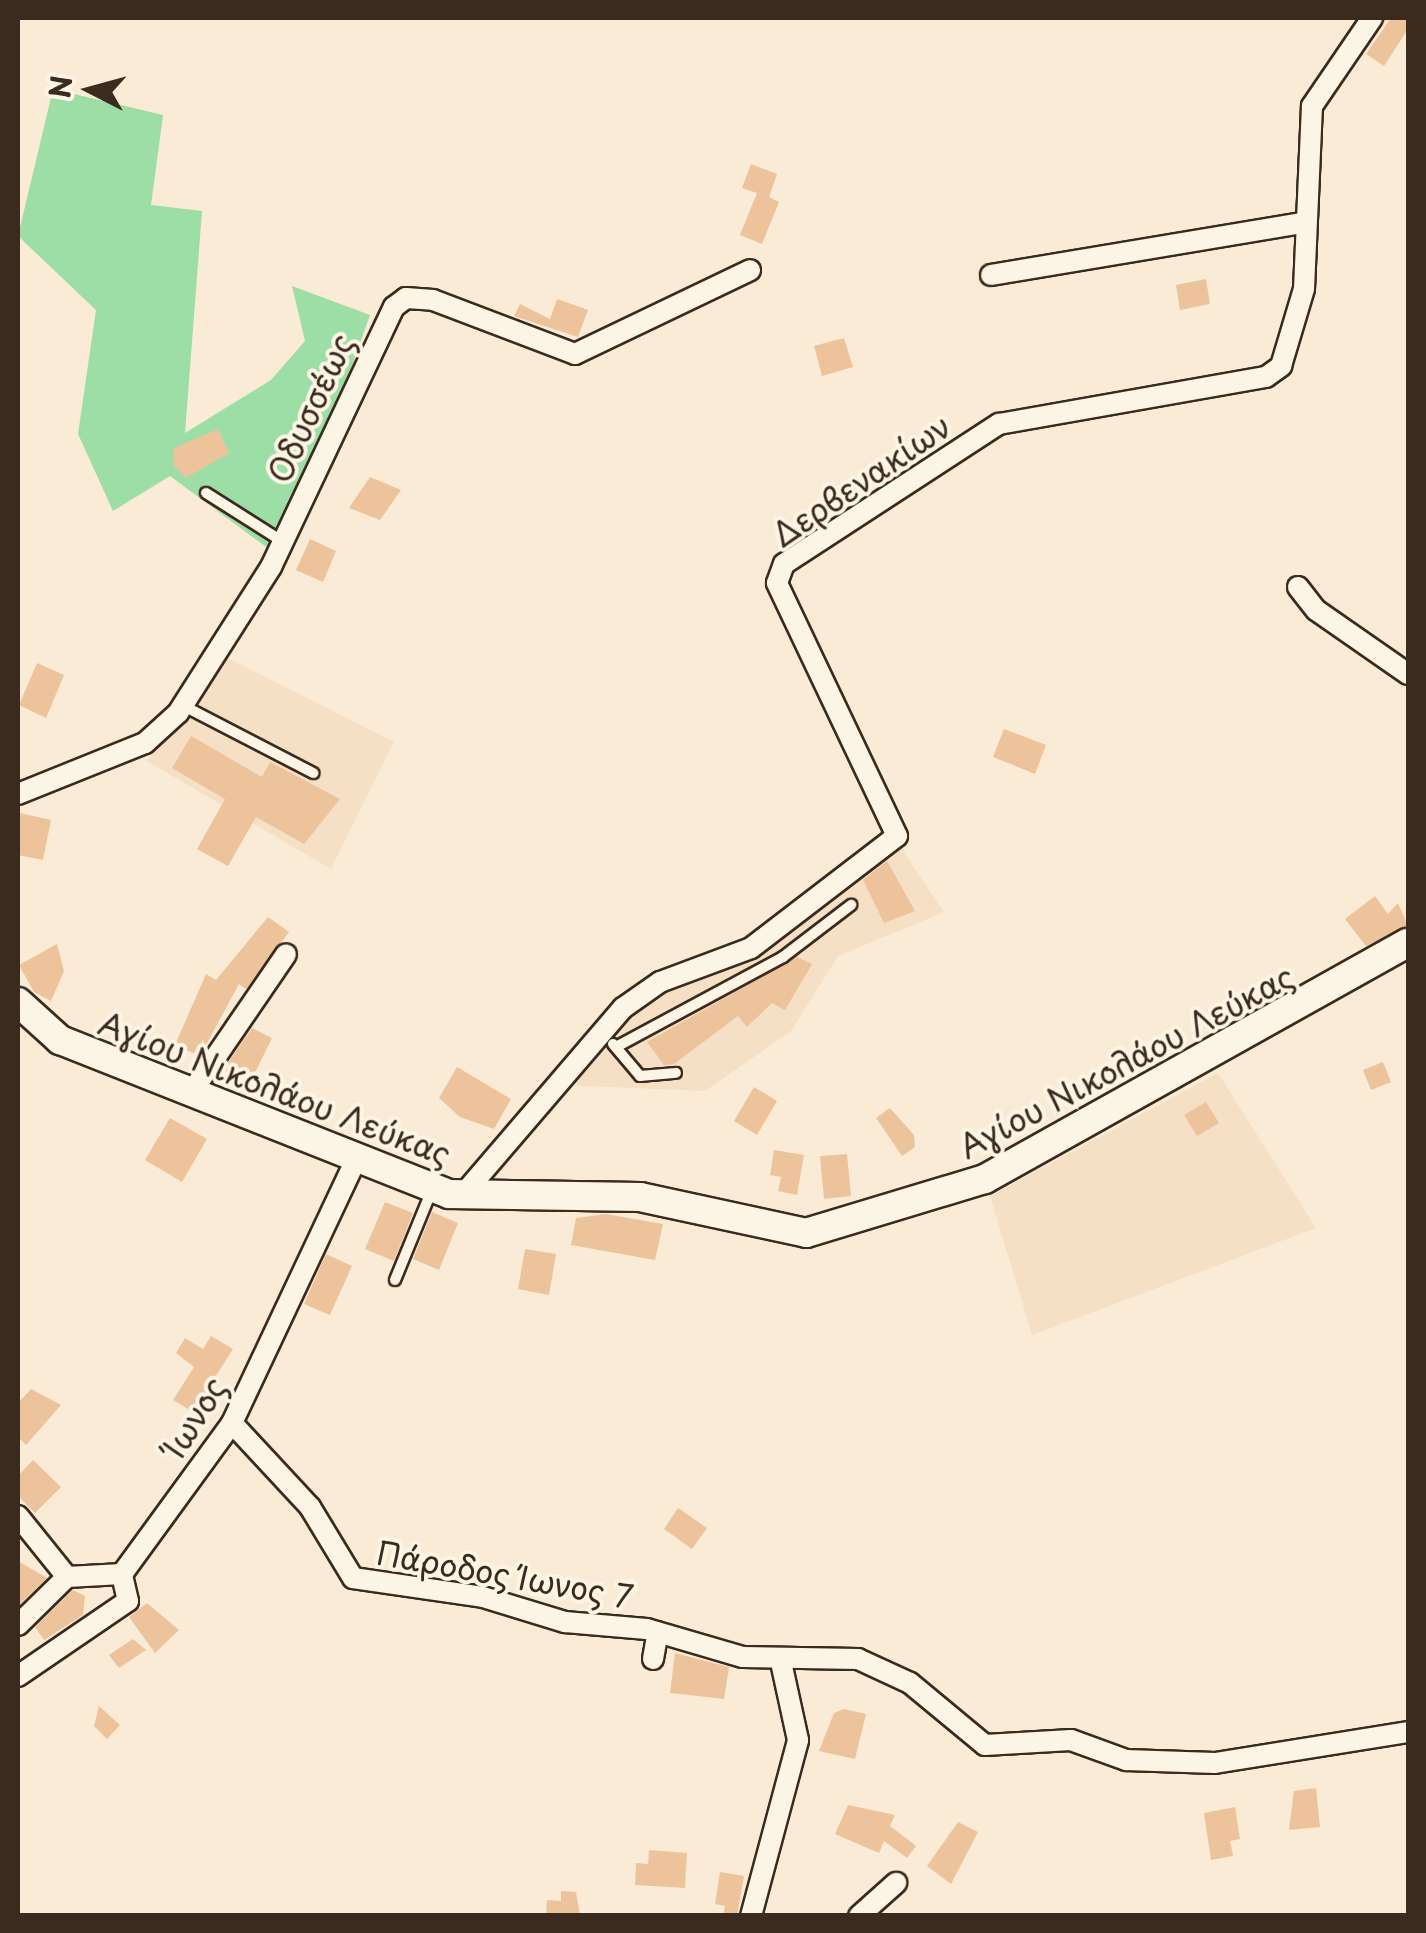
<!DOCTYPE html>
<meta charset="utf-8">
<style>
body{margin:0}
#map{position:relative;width:1426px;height:1933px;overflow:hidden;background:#f9ebd6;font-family:"Playpen Sans",sans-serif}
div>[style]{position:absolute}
.built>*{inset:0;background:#f5dfc5}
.green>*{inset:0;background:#9ddda6}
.building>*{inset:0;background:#edc39c}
.roads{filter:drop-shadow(2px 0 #3b2a1e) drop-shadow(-2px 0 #3b2a1e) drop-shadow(0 2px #3b2a1e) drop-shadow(0 -2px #3b2a1e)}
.service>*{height:10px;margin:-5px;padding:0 5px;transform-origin:5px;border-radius:5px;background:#fcf5e5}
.minor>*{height:20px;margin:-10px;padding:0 10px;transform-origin:10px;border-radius:10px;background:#fcf5e5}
.secondary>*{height:28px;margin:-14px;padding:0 14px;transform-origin:14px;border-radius:14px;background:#fcf5e5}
span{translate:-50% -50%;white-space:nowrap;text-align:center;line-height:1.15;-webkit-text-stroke:8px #fcf5e5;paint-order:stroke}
.street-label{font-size:32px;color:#3b2a1e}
.frame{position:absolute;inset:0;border:20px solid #3b2a1e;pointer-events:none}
.north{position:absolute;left:40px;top:40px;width:100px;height:100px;-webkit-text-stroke:8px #fcf5e5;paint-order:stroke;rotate:276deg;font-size:28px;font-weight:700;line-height:40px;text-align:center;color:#3b2a1e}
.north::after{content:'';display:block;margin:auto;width:35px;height:45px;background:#3b2a1e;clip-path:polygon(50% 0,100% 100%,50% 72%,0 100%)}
</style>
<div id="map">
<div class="built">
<div style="clip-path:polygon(226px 657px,394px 742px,331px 869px,147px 761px)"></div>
<div style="clip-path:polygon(898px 844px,944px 912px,838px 956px,791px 1031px,705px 1091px,564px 1085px,603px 1027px,664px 982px,751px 950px)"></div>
<div style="clip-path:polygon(1218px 1073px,1316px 1228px,1032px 1335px,990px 1196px)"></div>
</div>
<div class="green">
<div style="clip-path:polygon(53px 89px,163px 115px,151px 205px,202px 211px,185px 433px,271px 380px,305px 341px,292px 286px,370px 315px,325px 441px,269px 549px,170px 476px,113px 511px,78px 434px,96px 310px,18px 236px)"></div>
</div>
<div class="building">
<div style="clip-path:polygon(1391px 18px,1408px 18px,1408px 29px,1384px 66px,1366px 54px)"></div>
<div style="clip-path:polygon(751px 164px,777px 174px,769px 197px,779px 202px,762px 244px,740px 235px,757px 193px,742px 188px)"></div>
<div style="clip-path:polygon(1206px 279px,1210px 304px,1180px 310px,1176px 285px)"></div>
<div style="clip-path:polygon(557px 299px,588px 310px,578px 337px,514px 316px,520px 304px,550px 319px)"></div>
<div style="clip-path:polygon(844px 338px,853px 367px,822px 376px,814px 346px)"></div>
<div style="clip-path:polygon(218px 429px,229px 453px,186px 478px,173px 465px,174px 448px)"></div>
<div style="clip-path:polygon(370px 477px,401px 490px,380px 520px,349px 508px)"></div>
<div style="clip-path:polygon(310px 539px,336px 551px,323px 582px,296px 570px)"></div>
<div style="clip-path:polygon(37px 663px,64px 675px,46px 718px,19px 705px)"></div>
<div style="clip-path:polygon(1004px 729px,1046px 745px,1035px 774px,993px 757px)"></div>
<div style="clip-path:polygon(191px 736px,262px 777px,270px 762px,340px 799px,304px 844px,256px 817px,228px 866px,197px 849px,225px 799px,172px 768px)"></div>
<div style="clip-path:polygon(20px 813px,51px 820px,43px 860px,18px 855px)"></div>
<div style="clip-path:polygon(887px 861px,915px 911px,884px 923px,863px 880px)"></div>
<div style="clip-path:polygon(1375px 896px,1388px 914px,1398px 903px,1408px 926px,1366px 946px,1345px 919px)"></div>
<div style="clip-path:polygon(268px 917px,289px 932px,246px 989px,239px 984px,200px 1056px,175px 1045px,206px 974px,216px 980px)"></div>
<div style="clip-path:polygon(57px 944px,64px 971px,51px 1001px,34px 992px,19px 965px)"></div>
<div style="clip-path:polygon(797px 957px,812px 964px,785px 1010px,772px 1003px,747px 1027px,738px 1016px,674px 1064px,664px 1065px,647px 1042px)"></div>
<div style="clip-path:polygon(252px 1028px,272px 1038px,250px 1083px,223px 1070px)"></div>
<div style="clip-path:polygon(1383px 1062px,1391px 1082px,1371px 1090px,1363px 1070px)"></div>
<div style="clip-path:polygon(457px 1067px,511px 1099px,494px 1129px,460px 1117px,439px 1098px)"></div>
<div style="clip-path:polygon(754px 1087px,777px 1101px,757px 1135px,734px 1121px)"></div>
<div style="clip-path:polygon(1206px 1102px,1219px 1123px,1197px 1136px,1184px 1115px)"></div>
<div style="clip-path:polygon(890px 1108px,914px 1135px,915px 1147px,902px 1156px,876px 1118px)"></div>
<div style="clip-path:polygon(170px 1118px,207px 1139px,182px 1182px,145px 1160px)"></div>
<div style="clip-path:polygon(774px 1150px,804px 1155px,797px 1195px,778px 1191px,781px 1177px,770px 1175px)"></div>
<div style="clip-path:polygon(847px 1154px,851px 1196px,824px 1199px,820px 1156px)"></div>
<div style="clip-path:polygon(385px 1202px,413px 1213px,394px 1261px,365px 1249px)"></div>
<div style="clip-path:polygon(432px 1212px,458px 1223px,439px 1270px,413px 1259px)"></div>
<div style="clip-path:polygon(606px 1214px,663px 1224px,655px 1260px,571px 1245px,576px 1218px)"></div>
<div style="clip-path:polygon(525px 1249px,556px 1254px,549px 1295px,518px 1289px)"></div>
<div style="clip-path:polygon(326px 1254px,352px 1266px,330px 1315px,304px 1304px)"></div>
<div style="clip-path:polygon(211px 1336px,233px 1349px,193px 1412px,173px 1400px,194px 1367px,176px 1353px,185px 1338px,203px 1349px)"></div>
<div style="clip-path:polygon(31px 1389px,61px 1405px,26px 1445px,18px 1437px,18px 1403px)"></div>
<div style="clip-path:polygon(33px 1460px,61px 1487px,35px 1513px,18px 1496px,18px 1476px)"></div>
<div style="clip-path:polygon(678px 1508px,707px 1528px,692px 1549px,664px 1529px)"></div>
<div style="clip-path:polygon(18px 1561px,47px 1578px,20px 1604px,18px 1601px)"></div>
<div style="clip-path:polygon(73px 1590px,85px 1596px,83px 1615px,44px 1640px,35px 1627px)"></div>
<div style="clip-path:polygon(147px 1603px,179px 1630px,155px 1653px,129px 1617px)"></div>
<div style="clip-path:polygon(133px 1639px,146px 1650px,119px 1668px,109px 1655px)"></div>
<div style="clip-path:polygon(675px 1653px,729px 1667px,724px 1699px,670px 1693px)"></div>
<div style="clip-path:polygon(99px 1706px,120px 1725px,107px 1739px,94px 1726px)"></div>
<div style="clip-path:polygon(844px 1709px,866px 1714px,855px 1759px,819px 1751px,834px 1713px)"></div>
<div style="clip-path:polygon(1316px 1788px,1320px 1827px,1289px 1830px,1294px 1791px)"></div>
<div style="clip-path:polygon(848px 1805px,895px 1815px,890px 1826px,916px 1846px,907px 1858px,884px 1841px,879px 1853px,835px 1834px)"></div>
<div style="clip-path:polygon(1235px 1807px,1240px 1839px,1230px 1841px,1233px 1856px,1211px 1860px,1204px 1813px)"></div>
<div style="clip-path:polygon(958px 1822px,978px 1832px,951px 1884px,927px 1866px)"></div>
<div style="clip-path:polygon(649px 1850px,687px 1853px,685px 1888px,635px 1885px,636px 1863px,648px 1864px)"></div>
<div style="clip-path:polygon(720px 1872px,744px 1876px,737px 1916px,723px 1916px,725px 1906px,715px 1904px)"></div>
<div style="clip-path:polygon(561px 1891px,576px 1892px,580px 1916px,546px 1916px,547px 1900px,561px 1901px)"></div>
</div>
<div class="roads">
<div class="service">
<div style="left:206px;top:493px;width:88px;rotate:32.4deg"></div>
<div style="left:182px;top:705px;width:148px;rotate:27.4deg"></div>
<div style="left:613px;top:1044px;width:42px;rotate:49.8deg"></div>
<div style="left:640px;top:1076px;width:36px;rotate:-5deg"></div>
<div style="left:616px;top:1047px;width:190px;rotate:-28.3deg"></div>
<div style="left:783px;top:957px;width:86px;rotate:-37.4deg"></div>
<div style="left:395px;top:1280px;width:97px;rotate:-67.7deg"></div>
</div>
<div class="minor">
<div style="left:991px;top:275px;width:315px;rotate:-9.5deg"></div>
<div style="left:1298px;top:587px;width:29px;rotate:52deg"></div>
<div style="left:1316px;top:610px;width:112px;rotate:34.8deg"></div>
<div style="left:18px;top:794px;width:137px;rotate:-21.9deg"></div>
<div style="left:145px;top:743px;width:45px;rotate:-42.3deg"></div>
<div style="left:178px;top:713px;width:173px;rotate:-57.5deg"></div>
<div style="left:271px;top:567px;width:288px;rotate:-64.7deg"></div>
<div style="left:394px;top:307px;width:15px;rotate:-37deg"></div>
<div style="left:406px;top:298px;width:27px;rotate:4deg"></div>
<div style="left:433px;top:300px;width:152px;rotate:20.8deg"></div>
<div style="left:575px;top:354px;width:194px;rotate:-25.6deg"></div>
<div style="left:191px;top:1093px;width:168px;rotate:-55.6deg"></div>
<div style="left:461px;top:1197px;width:249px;rotate:-49.4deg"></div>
<div style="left:623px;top:1008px;width:45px;rotate:-35.1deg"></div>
<div style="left:660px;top:982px;width:97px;rotate:-20.5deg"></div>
<div style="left:751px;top:948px;width:184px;rotate:-37.5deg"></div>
<div style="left:897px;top:836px;width:280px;rotate:-115.4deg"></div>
<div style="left:777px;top:583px;width:20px;rotate:-70deg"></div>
<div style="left:784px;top:564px;width:257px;rotate:-33.1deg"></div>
<div style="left:999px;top:424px;width:271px;rotate:-10deg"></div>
<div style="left:1266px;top:377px;width:19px;rotate:-36deg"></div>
<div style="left:1281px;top:366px;width:80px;rotate:-73.4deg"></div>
<div style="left:1304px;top:289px;width:183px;rotate:-87.5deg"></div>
<div style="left:1312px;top:106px;width:107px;rotate:-55.7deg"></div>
<div style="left:232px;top:1423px;width:115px;rotate:47.1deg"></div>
<div style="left:310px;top:1507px;width:83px;rotate:58.8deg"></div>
<div style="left:353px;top:1578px;width:131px;rotate:8.3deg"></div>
<div style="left:483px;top:1597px;width:86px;rotate:17deg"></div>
<div style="left:565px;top:1622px;width:82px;rotate:4.9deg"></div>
<div style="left:647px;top:1629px;width:100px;rotate:16.3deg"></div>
<div style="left:743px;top:1657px;width:115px;rotate:1deg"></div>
<div style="left:858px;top:1659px;width:57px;rotate:24.8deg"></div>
<div style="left:910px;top:1683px;width:97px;rotate:39.6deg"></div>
<div style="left:985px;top:1745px;width:86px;rotate:-3.3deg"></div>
<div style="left:1071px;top:1740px;width:59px;rotate:20deg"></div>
<div style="left:1126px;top:1760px;width:89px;rotate:1.9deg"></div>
<div style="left:1215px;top:1763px;width:195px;rotate:-9.1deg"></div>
<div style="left:18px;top:1516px;width:78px;rotate:51.2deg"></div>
<div style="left:67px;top:1577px;width:55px;rotate:-3.1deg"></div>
<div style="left:122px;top:1574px;width:187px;rotate:-53.9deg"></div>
<div style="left:232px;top:1423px;width:292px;rotate:-64.8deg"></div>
<div style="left:18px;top:1625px;width:69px;rotate:-44.4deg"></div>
<div style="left:653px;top:1659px;width:27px;rotate:-80deg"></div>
<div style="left:18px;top:1676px;width:133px;rotate:-34.3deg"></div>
<div style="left:128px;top:1601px;width:28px;rotate:-103deg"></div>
<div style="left:751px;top:1916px;width:182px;rotate:-75deg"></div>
<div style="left:798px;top:1740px;width:80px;rotate:-102.3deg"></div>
<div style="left:859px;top:1916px;width:50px;rotate:-41.7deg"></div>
</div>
<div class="secondary">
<div style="left:18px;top:1002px;width:57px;rotate:42.1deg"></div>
<div style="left:60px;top:1040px;width:418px;rotate:21.6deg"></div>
<div style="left:449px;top:1194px;width:191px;rotate:0.9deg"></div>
<div style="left:640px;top:1197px;width:170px;rotate:12.2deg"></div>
<div style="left:806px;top:1233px;width:187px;rotate:-16.8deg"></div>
<div style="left:985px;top:1179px;width:484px;rotate:-29.2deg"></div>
</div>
</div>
<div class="street-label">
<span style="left:310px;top:408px;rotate:-65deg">Οδυσσέως</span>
<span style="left:861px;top:480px;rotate:-34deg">Δερβενακίων</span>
<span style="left:1126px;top:1061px;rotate:-28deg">Αγίου Νικολάου Λεύκας</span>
<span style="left:275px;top:1088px;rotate:21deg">Αγίου Νικολάου Λεύκας</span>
<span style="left:194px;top:1417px;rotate:-58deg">Ίωνος</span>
<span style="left:505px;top:1574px;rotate:10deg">Πάροδος Ίωνος 7</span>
</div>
<div class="frame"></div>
<div class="north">N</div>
</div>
